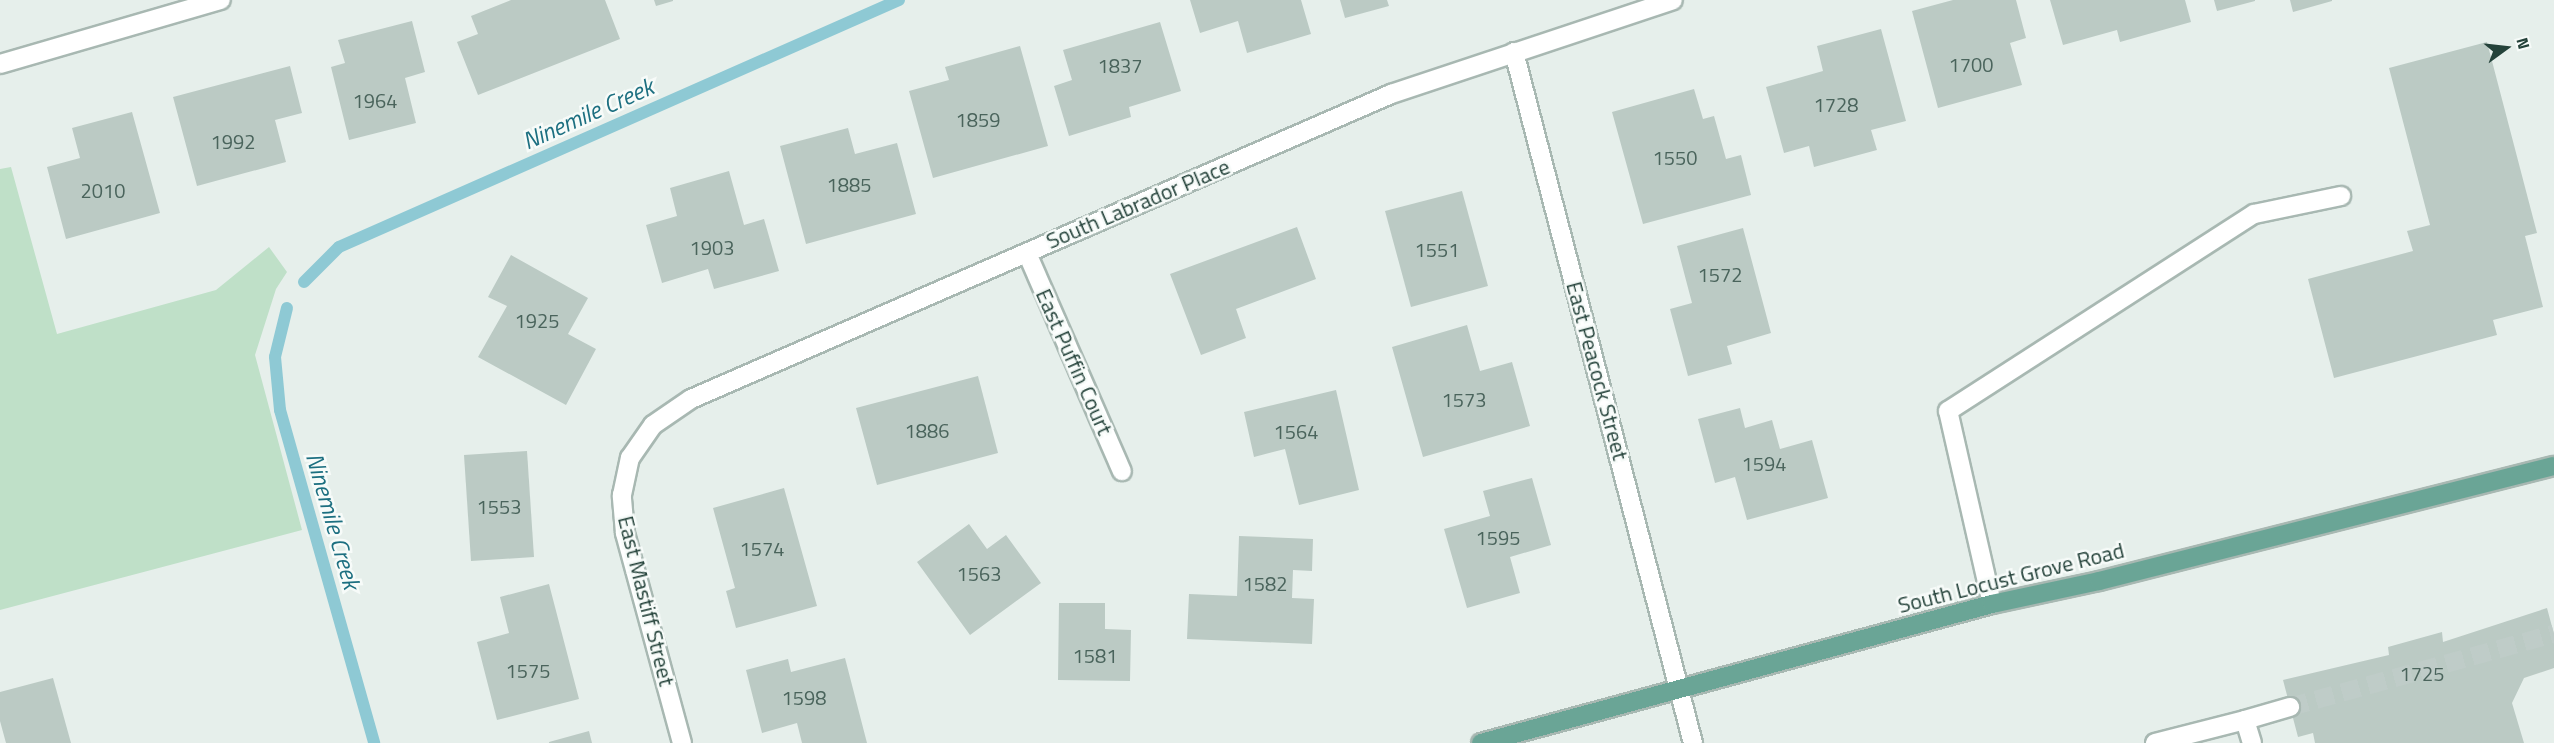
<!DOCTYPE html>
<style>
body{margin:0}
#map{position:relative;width:2554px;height:743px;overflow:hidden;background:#e6efeb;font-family:"Titillium Web",sans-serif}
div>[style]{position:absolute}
.green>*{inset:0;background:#bfe0c8}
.stream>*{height:12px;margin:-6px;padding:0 6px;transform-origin:6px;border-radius:6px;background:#8ec9d4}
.building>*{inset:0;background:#bbcac4}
.minor-tunnel>*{height:18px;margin-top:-9px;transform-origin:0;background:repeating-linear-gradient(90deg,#bfccc8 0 18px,transparent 0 27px)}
.roads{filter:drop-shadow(2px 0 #a8b8b2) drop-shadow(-2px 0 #a8b8b2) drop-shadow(0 2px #a8b8b2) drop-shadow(0 -2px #a8b8b2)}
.minor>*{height:18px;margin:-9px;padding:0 9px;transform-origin:9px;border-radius:9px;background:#fff}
.major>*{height:18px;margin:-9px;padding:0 9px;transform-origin:9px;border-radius:9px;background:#6aa596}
span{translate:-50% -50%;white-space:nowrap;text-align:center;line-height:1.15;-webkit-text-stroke:5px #f7fbf9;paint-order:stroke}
.number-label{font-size:20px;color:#4a645c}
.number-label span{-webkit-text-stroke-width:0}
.street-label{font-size:22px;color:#24423a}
.water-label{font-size:24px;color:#1c6f80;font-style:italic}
.north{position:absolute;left:2476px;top:18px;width:60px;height:60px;-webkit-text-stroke:4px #f7fbf9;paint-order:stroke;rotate:75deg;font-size:16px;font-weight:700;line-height:24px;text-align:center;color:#24423a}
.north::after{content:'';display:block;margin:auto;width:21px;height:27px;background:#24423a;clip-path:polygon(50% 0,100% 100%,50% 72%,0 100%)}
</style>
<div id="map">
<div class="green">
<div style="clip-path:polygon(11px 167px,57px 334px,216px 290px,269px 247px,287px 272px,276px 289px,255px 355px,302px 530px,0 610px,0 169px)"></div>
</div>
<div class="stream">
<div style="left:304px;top:282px;width:49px;rotate:-45deg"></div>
<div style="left:339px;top:247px;width:612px;rotate:-23.8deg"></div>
<div style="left:287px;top:308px;width:50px;rotate:103.8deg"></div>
<div style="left:275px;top:357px;width:53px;rotate:84.6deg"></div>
<div style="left:280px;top:410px;width:346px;rotate:74.2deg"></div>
</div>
<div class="building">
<div style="clip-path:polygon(511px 0,605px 0,620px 39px,478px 95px,457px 42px,478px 34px,471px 16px)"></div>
<div style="clip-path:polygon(654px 0,673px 0,673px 1px,656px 6px)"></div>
<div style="clip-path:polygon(1190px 0,1301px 0,1311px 34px,1247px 53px,1238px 21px,1200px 33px)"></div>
<div style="clip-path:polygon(1340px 0,1387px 0,1389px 6px,1345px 18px)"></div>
<div style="clip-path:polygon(1953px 0,2016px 0,2026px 38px,2010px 43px,2022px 85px,1938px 108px,1912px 11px)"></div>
<div style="clip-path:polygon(2050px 0,2185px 0,2191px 22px,2120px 42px,2117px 30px,2063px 45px)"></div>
<div style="clip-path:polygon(2214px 0,2255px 0,2255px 1px,2217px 11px)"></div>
<div style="clip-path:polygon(2290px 0,2332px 0,2332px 1px,2293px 12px)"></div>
<div style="clip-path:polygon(412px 21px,425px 72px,405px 78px,416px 123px,349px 140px,331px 67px,345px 63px,338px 40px)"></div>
<div style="clip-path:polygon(1160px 22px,1181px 91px,1129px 107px,1131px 117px,1069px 136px,1054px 86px,1072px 80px,1063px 50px)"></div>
<div style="clip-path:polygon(1881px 29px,1906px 121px,1871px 130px,1877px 150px,1814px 167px,1809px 146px,1784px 153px,1766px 87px,1823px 71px,1817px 46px)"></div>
<div style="clip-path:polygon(2487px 42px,2537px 233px,2525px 236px,2543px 307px,2493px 320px,2497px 335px,2334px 378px,2308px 279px,2413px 251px,2407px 231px,2430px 225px,2389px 68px)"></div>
<div style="clip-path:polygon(1020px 46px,1048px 146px,933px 178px,909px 91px,949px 80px,945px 67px)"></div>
<div style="clip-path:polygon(290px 66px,302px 113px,275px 120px,286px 162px,197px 186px,173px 97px)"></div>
<div style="clip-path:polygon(1694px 89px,1703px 119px,1714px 116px,1726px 159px,1741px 155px,1751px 195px,1643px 224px,1612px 112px)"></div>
<div style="clip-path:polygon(132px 112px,160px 213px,66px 239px,47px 167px,80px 158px,72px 128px)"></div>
<div style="clip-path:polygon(848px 128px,855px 154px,897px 143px,916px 214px,806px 244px,780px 146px)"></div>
<div style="clip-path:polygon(729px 171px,744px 225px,764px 219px,779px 271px,714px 289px,708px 269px,662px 283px,646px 225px,677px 216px,670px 188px)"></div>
<div style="clip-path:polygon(1462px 191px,1488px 286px,1411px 307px,1385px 211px)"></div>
<div style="clip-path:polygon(1297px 227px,1316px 279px,1236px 309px,1246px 338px,1201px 355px,1170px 274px)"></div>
<div style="clip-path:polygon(1743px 228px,1771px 333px,1727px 346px,1732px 364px,1688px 376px,1670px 309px,1692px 303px,1677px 246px)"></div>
<div style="clip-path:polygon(511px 255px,588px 298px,568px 334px,596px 349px,566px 405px,478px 357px,507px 306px,488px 297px)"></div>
<div style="clip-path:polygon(1467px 325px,1480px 371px,1512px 362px,1530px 426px,1423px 457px,1392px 347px)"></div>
<div style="clip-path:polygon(978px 376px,998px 453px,877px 485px,856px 408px)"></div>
<div style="clip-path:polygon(1336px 390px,1359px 490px,1299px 505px,1285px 449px,1254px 457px,1244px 412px)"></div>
<div style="clip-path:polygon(1740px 408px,1745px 428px,1772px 420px,1780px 449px,1812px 440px,1828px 498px,1747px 520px,1735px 477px,1715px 483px,1698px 419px)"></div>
<div style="clip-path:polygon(527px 451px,534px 557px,471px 561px,464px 455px)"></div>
<div style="clip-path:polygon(1532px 478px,1551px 545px,1510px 557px,1520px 593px,1467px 608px,1444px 529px,1490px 516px,1483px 491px)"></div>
<div style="clip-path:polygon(784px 488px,817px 606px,736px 628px,726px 591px,735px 588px,713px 508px)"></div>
<div style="clip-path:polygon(969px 524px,987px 549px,1006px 535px,1041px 583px,970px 635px,917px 562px)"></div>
<div style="clip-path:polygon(1239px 536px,1313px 539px,1312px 571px,1293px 570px,1292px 598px,1314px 599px,1312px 644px,1187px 639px,1189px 594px,1237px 596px)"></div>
<div style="clip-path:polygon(549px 584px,579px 699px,497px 720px,477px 642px,509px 633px,500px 597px)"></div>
<div style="clip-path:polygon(1059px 603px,1105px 603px,1105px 629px,1131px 630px,1130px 681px,1058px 680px)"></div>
<div style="clip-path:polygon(2547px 608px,2554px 634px,2554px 668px,2524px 678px,2512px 703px,2524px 743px,2315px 743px,2313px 733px,2298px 737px,2283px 680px,2389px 655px,2388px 647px,2442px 632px,2443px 642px)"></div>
<div style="clip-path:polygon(845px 658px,867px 743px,802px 743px,797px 723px,762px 733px,746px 670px,788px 659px,791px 672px)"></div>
<div style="clip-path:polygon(53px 678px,71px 743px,6px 743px,0 721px,0 692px)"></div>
<div style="clip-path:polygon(589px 731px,592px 743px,549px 743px,549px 742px)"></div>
</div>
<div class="minor-tunnel">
<div style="left:2290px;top:707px;width:274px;rotate:-15.5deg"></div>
</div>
<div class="roads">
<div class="minor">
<div style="left:1514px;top:52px;width:714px;rotate:75.48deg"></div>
<div style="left:0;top:64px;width:230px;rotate:-16.2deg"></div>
<div style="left:1027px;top:253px;width:238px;rotate:66.5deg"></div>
<div style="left:1992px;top:604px;width:198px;rotate:-102.8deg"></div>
<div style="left:1948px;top:411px;width:364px;rotate:-32.8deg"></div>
<div style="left:2254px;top:214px;width:89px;rotate:-11.7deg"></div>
<div style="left:682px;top:743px;width:218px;rotate:-105.2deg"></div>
<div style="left:625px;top:533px;width:38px;rotate:-95deg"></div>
<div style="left:622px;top:495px;width:38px;rotate:-78deg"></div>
<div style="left:630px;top:458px;width:40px;rotate:-55.1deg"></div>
<div style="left:653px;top:425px;width:46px;rotate:-34.4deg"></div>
<div style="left:691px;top:399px;width:764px;rotate:-23.54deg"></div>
<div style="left:1391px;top:94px;width:297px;rotate:-18.4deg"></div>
<div style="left:2155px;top:743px;width:93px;rotate:-14.3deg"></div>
<div style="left:2252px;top:743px;width:24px;rotate:-107deg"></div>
<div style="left:2245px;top:720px;width:47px;rotate:-16.1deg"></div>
</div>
<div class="major">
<div style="left:1481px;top:743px;width:530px;rotate:-15.22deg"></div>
<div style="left:1992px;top:604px;width:109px;rotate:-12.1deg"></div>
<div style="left:2099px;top:581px;width:469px;rotate:-14.2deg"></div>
</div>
</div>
<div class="number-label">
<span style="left:1971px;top:64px">1700</span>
<span style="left:1120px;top:65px">1837</span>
<span style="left:375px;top:100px">1964</span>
<span style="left:1836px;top:104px">1728</span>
<span style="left:978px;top:119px">1859</span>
<span style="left:233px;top:141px">1992</span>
<span style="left:1675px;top:157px">1550</span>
<span style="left:849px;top:184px">1885</span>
<span style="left:103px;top:190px">2010</span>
<span style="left:712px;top:247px">1903</span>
<span style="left:1437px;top:249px">1551</span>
<span style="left:1720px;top:274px">1572</span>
<span style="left:537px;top:320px">1925</span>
<span style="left:1464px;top:399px">1573</span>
<span style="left:927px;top:430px">1886</span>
<span style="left:1296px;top:431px">1564</span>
<span style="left:1764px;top:463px">1594</span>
<span style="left:499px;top:506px">1553</span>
<span style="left:1498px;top:537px">1595</span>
<span style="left:762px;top:548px">1574</span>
<span style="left:979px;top:573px">1563</span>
<span style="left:1265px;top:583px">1582</span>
<span style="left:1095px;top:655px">1581</span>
<span style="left:528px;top:670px">1575</span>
<span style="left:2422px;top:673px">1725</span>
<span style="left:804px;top:697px">1598</span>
</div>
<div class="street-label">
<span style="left:1138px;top:204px;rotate:-23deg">South Labrador Place</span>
<span style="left:1074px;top:362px;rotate:66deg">East Puffin Court</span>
<span style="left:1597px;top:371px;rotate:75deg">East Peacock Street</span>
<span style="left:2011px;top:578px;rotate:-14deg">South Locust Grove Road</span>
<span style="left:646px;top:601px;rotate:76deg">East Mastiff Street</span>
</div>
<div class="water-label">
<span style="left:588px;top:114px;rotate:-24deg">Ninemile Creek</span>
<span style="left:333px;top:521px;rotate:74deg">Ninemile Creek</span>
</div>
<div class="north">N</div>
</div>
